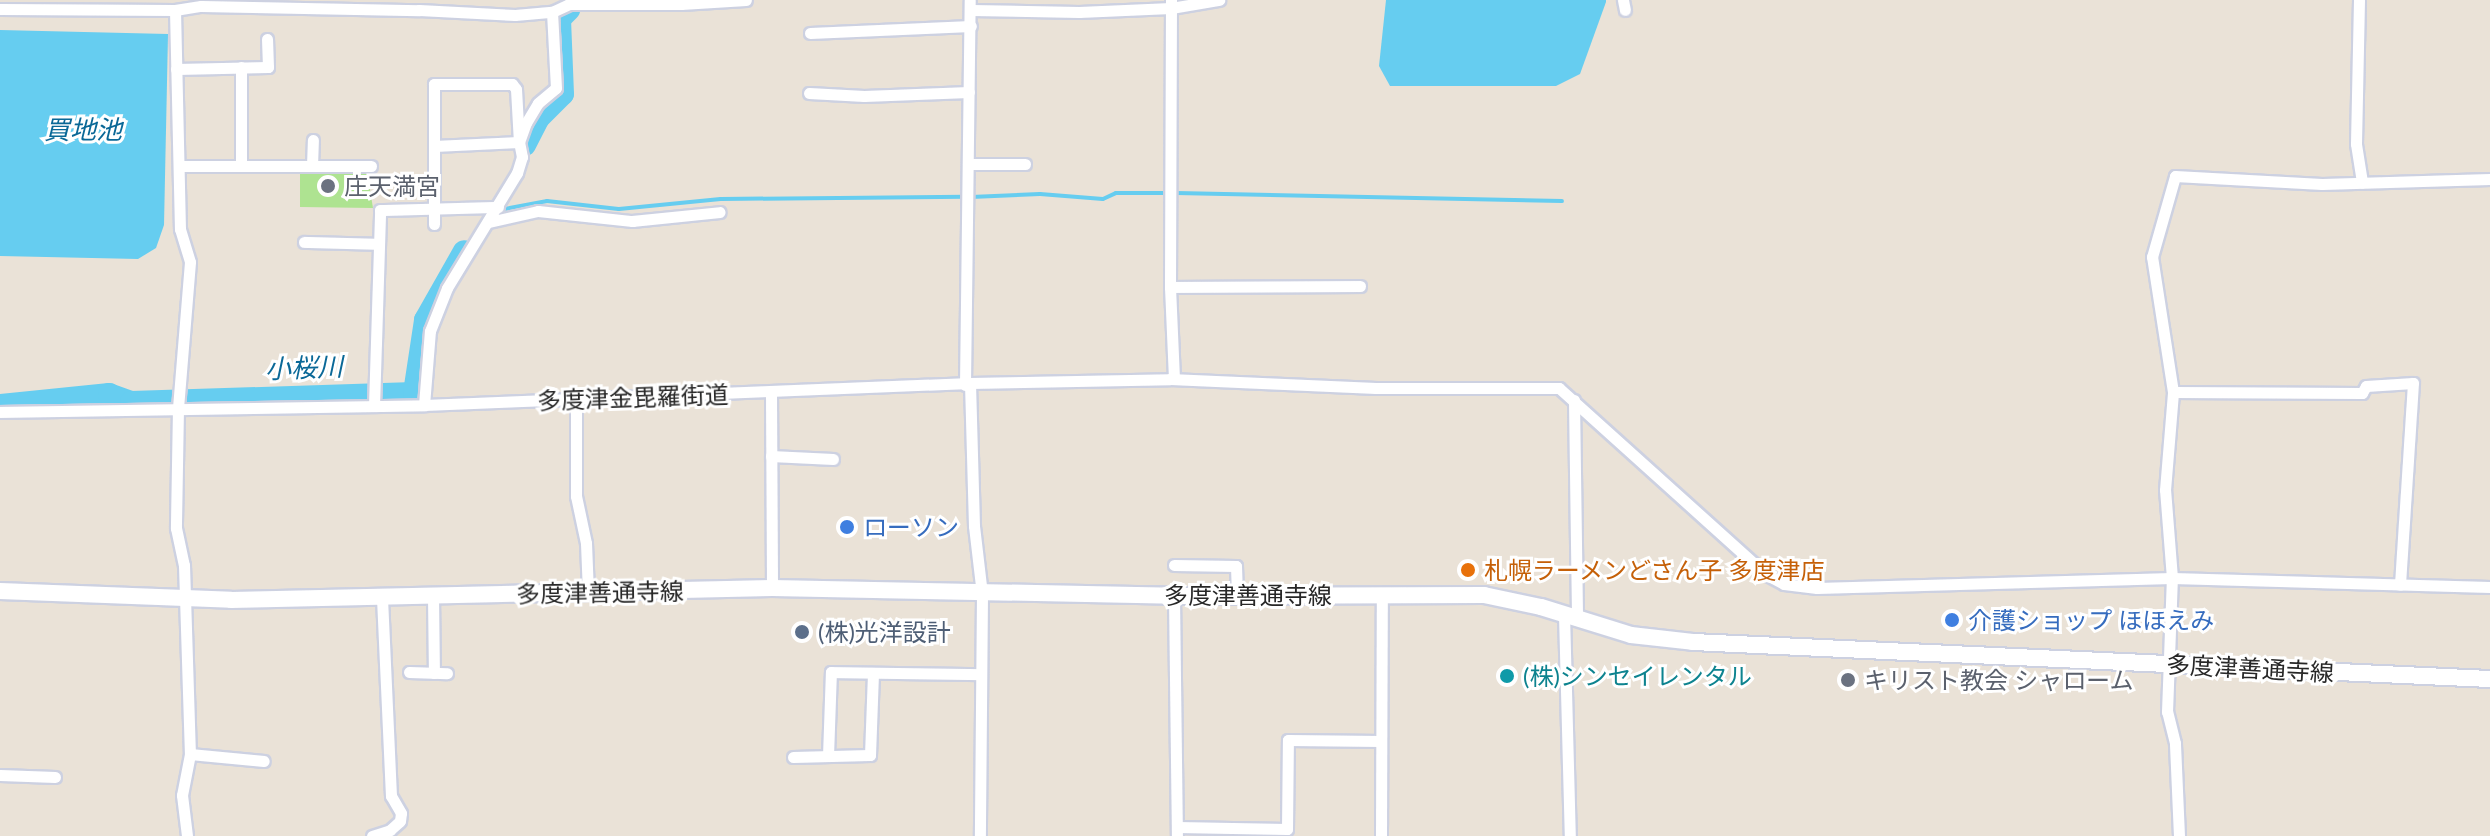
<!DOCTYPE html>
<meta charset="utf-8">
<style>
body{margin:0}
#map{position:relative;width:2490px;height:836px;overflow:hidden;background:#eae2d7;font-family:Lato,"Noto Sans JP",sans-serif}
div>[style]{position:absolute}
.green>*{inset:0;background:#aee391}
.water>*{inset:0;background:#66cdf0}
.stream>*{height:4px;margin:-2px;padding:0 2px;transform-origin:2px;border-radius:2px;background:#66cdf0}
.river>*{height:22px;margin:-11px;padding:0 11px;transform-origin:11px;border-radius:11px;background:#66cdf0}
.roads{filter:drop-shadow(2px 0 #cdd1e1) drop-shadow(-2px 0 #cdd1e1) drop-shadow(0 2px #cdd1e1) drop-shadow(0 -2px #cdd1e1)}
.minor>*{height:11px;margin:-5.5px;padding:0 5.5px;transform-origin:5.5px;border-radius:5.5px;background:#fff}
.secondary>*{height:16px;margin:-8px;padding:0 8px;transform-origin:8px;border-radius:8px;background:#fff}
.dots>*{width:22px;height:22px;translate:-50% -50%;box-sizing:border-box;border:4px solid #fff;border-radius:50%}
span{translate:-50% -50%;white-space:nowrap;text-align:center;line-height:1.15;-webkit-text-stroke:6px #fff;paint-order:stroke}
.worship-label{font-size:24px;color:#5b616d}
.left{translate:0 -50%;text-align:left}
.street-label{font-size:24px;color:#272727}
.shop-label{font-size:24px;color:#366cbe}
.food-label{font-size:24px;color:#c56008}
.service-label{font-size:24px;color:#4e5e75}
.culture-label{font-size:24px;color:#0d838f}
.water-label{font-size:26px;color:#0a6897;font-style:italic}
</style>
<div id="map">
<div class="green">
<div style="clip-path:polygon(300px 171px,367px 172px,373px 208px,300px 207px)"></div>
</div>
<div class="water">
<div style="clip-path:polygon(1386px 0,1606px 0,1606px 2px,1580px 74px,1556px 86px,1390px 86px,1379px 66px)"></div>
<div style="clip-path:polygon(0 30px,168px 34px,164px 225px,156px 248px,138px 259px,0 256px)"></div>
</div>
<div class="stream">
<div style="left:971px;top:197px;width:69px;rotate:-2.5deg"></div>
<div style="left:1040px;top:194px;width:63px;rotate:4.5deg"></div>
<div style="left:1103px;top:199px;width:14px;rotate:-25deg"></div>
<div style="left:1116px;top:193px;width:60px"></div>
<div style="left:1176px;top:193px;width:386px;rotate:1.2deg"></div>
<div style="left:499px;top:210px;width:49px;rotate:-10.6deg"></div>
<div style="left:547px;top:201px;width:72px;rotate:6.3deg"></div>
<div style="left:619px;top:209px;width:102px;rotate:-5.6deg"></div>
<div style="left:721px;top:199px;width:244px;rotate:-0.5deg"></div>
</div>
<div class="river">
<div style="left:525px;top:145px;width:29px;rotate:-63deg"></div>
<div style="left:538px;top:119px;width:35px;rotate:-45deg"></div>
<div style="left:563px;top:94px;width:75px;rotate:-92.3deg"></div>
<div style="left:560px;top:19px;width:13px;rotate:-45deg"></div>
<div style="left:0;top:405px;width:110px;rotate:-5.8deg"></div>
<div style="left:109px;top:394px;width:23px;rotate:20deg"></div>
<div style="left:131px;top:402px;width:283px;rotate:-1.8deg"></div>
<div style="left:414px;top:393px;width:74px;rotate:-81.4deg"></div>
<div style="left:425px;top:320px;width:79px;rotate:-60.5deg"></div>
</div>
<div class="roads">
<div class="minor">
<div style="left:1171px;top:0;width:287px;rotate:90.2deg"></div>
<div style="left:1170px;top:287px;width:92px;rotate:87.5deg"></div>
<div style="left:1623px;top:0;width:10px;rotate:79deg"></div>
<div style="left:2359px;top:0;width:144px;rotate:91.2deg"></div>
<div style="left:2356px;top:144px;width:39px;rotate:81deg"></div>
<div style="left:0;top:9px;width:175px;rotate:0.3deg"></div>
<div style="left:175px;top:10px;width:26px;rotate:-9deg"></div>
<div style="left:201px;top:6px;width:218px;rotate:1.1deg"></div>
<div style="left:419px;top:10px;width:96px;rotate:3deg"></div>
<div style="left:515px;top:15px;width:37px;rotate:-5deg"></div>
<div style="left:552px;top:12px;width:19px;rotate:-25deg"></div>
<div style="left:569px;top:4px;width:112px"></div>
<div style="left:681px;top:4px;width:65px;rotate:-3.5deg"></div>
<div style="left:175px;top:10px;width:219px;rotate:88.7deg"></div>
<div style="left:180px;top:229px;width:34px;rotate:73deg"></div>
<div style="left:190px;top:262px;width:146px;rotate:94.7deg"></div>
<div style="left:178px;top:408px;width:120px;rotate:91deg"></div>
<div style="left:176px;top:528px;width:38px;rotate:78deg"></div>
<div style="left:184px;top:565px;width:189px;rotate:88.2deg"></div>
<div style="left:190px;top:754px;width:42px;rotate:101deg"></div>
<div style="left:182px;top:795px;width:41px;rotate:83deg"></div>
<div style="left:971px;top:10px;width:108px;rotate:1.1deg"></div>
<div style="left:1079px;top:12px;width:92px;rotate:-2.5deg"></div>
<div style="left:1171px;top:8px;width:49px;rotate:-9.5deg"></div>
<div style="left:810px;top:33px;width:161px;rotate:-2.5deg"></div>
<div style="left:176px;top:69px;width:92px;rotate:-1.2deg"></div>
<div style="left:268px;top:67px;width:28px;rotate:-92deg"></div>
<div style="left:809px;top:93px;width:55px;rotate:3.1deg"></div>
<div style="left:864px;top:96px;width:105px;rotate:-2.2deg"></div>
<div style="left:968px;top:164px;width:57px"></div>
<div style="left:179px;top:166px;width:192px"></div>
<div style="left:241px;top:166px;width:99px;rotate:-90deg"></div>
<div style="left:312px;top:166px;width:26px;rotate:-88deg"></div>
<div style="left:489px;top:222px;width:50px;rotate:-12.7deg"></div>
<div style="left:538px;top:211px;width:95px;rotate:6.1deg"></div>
<div style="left:632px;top:221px;width:88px;rotate:-5.8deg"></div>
<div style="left:434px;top:224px;width:140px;rotate:-90deg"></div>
<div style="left:434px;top:84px;width:78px"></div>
<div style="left:512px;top:84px;width:6px;rotate:51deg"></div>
<div style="left:516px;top:89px;width:53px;rotate:86.8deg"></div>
<div style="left:519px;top:142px;width:85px;rotate:177.3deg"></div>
<div style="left:304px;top:242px;width:75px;rotate:1.5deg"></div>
<div style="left:1170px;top:287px;width:190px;rotate:-0.3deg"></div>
<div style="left:970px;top:383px;width:143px;rotate:88.4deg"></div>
<div style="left:974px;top:526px;width:68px;rotate:83.3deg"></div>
<div style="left:982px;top:594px;width:242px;rotate:90.5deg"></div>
<div style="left:965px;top:385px;width:385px;rotate:-89.3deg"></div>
<div style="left:771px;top:392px;width:196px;rotate:89.7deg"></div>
<div style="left:2173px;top:392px;width:189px;rotate:0.3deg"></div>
<div style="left:2362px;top:393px;width:8px;rotate:-60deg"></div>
<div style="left:2366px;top:386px;width:47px;rotate:-3.7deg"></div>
<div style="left:2413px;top:383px;width:202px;rotate:93.7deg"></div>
<div style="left:576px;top:398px;width:98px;rotate:90deg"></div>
<div style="left:576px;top:496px;width:48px;rotate:78deg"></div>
<div style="left:586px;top:543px;width:50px;rotate:87.7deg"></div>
<div style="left:1574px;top:400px;width:218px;rotate:89.2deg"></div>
<div style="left:424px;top:405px;width:74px;rotate:-85.4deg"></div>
<div style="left:430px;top:331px;width:46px;rotate:-68.4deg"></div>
<div style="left:447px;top:288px;width:135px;rotate:-58.7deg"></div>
<div style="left:517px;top:173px;width:17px;rotate:-73deg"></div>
<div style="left:522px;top:157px;width:15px;rotate:-101deg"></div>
<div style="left:519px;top:142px;width:20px;rotate:-70deg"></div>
<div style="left:526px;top:123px;width:23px;rotate:-59deg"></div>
<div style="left:538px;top:103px;width:23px;rotate:-40deg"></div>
<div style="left:556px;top:88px;width:76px;rotate:-93deg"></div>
<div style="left:374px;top:406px;width:196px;rotate:-88.2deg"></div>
<div style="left:380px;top:210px;width:118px;rotate:-1.5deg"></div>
<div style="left:0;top:412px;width:424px;rotate:-0.9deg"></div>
<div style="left:424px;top:405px;width:546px;rotate:-2.31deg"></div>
<div style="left:970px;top:383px;width:200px;rotate:-1.1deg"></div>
<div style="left:1170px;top:379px;width:206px;rotate:2.5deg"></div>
<div style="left:1376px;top:388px;width:183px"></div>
<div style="left:1559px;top:388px;width:280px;rotate:42deg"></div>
<div style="left:1767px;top:575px;width:19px;rotate:28deg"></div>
<div style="left:1784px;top:584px;width:33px;rotate:7deg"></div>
<div style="left:1817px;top:588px;width:355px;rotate:-1.6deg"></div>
<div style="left:2172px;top:578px;width:318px;rotate:1.6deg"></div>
<div style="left:771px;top:456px;width:62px;rotate:2.8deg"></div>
<div style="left:1174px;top:565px;width:62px;rotate:0.9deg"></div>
<div style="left:1236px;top:566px;width:29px;rotate:88deg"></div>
<div style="left:433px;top:596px;width:77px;rotate:89.3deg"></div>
<div style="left:1174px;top:596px;width:240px;rotate:89.3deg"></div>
<div style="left:1564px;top:614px;width:222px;rotate:88.5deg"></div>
<div style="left:409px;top:672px;width:38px;rotate:2deg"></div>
<div style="left:190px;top:754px;width:74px;rotate:5.4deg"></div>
<div style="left:828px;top:756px;width:84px;rotate:-88deg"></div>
<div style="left:831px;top:672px;width:149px;rotate:0.8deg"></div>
<div style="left:793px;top:757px;width:77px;rotate:-1.5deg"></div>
<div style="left:870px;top:755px;width:82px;rotate:-87.9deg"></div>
<div style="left:0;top:775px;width:55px;rotate:2.1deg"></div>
<div style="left:1177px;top:827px;width:110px;rotate:1deg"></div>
<div style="left:1287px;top:829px;width:89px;rotate:-89.4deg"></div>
<div style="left:1288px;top:740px;width:93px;rotate:0.6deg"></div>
<div style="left:372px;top:836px;width:19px;rotate:-18deg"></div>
<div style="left:390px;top:830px;width:13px;rotate:-42deg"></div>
<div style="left:400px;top:821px;width:8px;rotate:-83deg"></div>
<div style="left:401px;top:813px;width:20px;rotate:-120deg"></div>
<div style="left:391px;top:796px;width:199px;rotate:-92.6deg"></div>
<div style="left:1381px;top:836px;width:242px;rotate:-89.8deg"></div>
<div style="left:2179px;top:836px;width:93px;rotate:-92.5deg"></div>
<div style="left:2175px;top:743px;width:32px;rotate:-104deg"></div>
<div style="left:2167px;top:712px;width:134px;rotate:-87.9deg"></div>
<div style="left:2172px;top:578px;width:88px;rotate:-94.5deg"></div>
<div style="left:2165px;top:490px;width:98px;rotate:-85.3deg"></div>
<div style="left:2173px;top:392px;width:137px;rotate:-98.8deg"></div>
<div style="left:2152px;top:257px;width:84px;rotate:-74.1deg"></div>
<div style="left:2175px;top:176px;width:147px;rotate:3.1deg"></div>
<div style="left:2322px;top:184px;width:168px;rotate:-1.7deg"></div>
</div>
<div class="secondary">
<div style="left:0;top:591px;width:231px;rotate:2.2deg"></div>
<div style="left:231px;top:600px;width:541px;rotate:-1.27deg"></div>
<div style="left:772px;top:588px;width:402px;rotate:1.1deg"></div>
<div style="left:1174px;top:596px;width:310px;rotate:-0.2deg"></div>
<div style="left:1484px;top:595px;width:58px;rotate:11.9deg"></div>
<div style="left:1541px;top:607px;width:94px;rotate:17.3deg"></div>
<div style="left:1631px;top:635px;width:62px;rotate:6.4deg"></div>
<div style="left:1693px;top:642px;width:798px;rotate:2.66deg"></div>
</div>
</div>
<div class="dots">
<div style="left:328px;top:186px;background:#6b7280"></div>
<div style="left:847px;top:527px;background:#3f7fe0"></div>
<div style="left:1468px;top:570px;background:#e8710a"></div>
<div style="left:1952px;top:620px;background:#3f7fe0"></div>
<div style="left:802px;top:632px;background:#5c6f8a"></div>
<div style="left:1507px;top:676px;background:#0f9aa8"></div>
<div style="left:1848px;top:680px;background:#6b7280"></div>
</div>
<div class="worship-label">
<span class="left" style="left:344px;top:186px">庄天満宮</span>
<span class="left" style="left:1864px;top:680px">キリスト教会 シャローム</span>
</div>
<div class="street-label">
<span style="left:633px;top:397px;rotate:-2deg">多度津金毘羅街道</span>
<span style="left:600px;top:592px;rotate:-1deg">多度津善通寺線</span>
<span style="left:1248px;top:595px">多度津善通寺線</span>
<span style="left:2250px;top:668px;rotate:3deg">多度津善通寺線</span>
</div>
<div class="shop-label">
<span class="left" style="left:863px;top:527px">ローソン</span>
<span class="left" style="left:1968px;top:620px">介護ショップ ほほえみ</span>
</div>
<div class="food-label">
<span class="left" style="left:1484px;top:570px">札幌ラーメンどさん子 多度津店</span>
</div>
<div class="service-label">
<span class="left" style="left:818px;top:632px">(株)光洋設計</span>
</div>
<div class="culture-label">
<span class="left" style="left:1523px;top:676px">(株)シンセイレンタル</span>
</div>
<div class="water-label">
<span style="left:83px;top:130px">買地池</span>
<span style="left:304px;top:368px;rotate:-2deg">小桜川</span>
</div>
</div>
